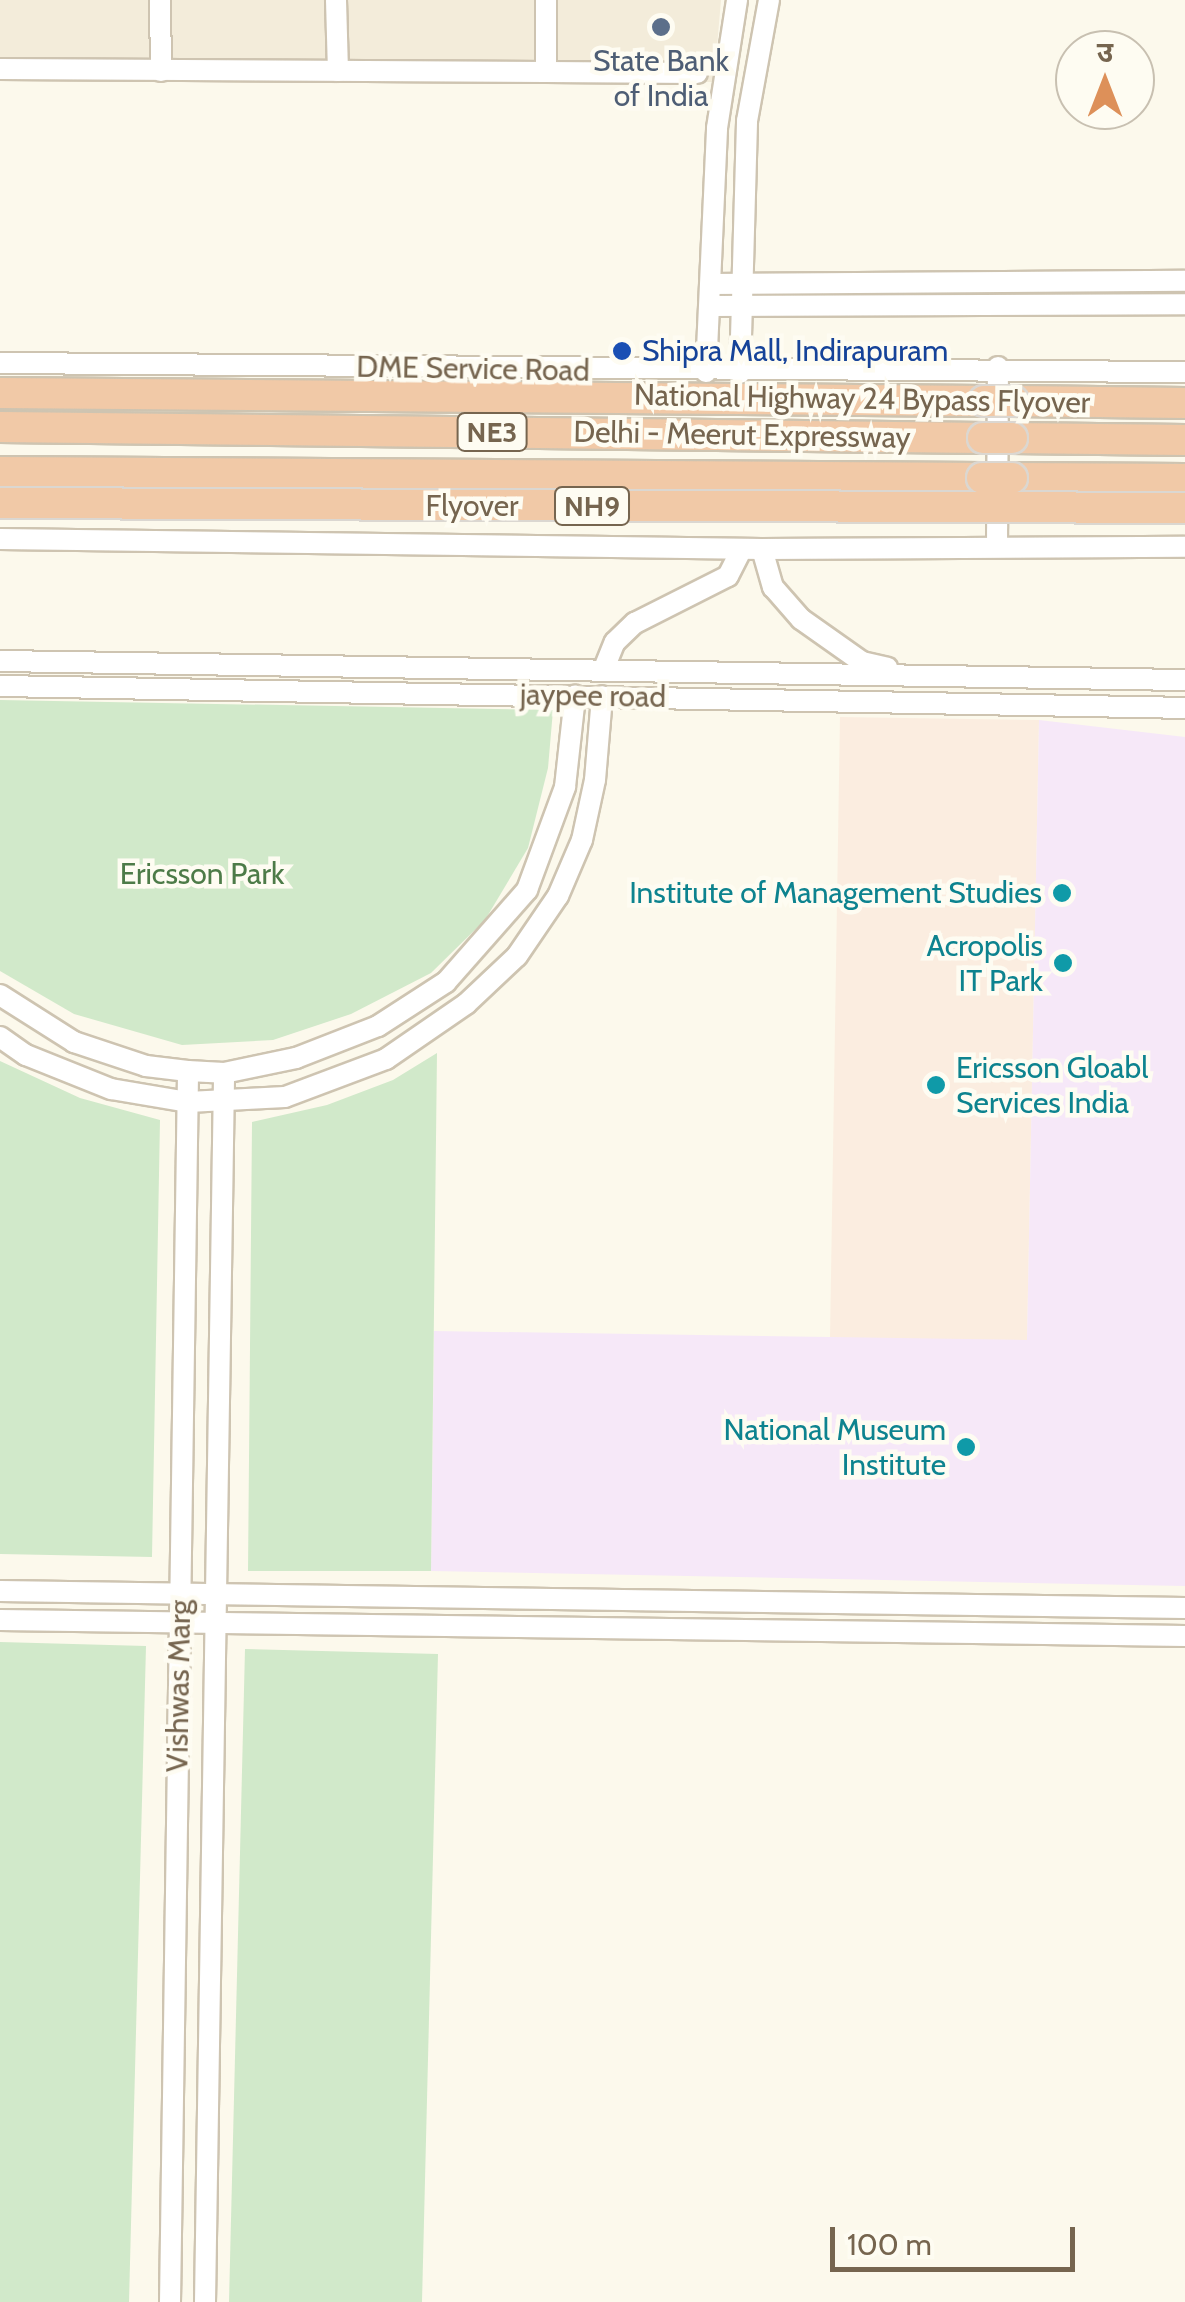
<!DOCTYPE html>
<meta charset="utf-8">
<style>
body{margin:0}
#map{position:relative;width:1185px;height:2302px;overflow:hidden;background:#fcf9ec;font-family:Cabin,"Noto Sans Devanagari",sans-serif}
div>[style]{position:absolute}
.residential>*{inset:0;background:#f3ecda}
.commercial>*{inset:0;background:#fbede0}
.education>*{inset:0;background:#f6e8f8}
.green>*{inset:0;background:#d1e9ca}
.roads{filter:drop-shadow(2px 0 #cec4b1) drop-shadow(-2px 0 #cec4b1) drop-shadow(0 2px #cec4b1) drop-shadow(0 -2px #cec4b1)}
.minor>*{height:20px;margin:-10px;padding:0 10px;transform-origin:10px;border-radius:10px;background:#fff}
.highway>*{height:30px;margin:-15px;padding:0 15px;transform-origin:15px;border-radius:15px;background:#f1c9a7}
.bridges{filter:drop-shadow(2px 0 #dbd7d1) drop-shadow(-2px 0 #dbd7d1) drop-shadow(0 2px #dbd7d1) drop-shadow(0 -2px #dbd7d1)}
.highway-bridge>*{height:30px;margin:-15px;padding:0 15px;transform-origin:15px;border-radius:15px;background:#f1c9a7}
.dots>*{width:28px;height:28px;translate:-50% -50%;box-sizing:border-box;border:5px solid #fefcf2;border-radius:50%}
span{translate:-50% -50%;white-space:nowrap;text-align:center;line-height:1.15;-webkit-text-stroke:9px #fefcf2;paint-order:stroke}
.shield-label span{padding:2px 8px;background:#fefcf2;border:2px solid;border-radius:8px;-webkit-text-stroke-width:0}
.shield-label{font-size:28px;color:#76654f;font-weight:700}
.service-label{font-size:30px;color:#4e5e75}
.transit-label{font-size:30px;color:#164399}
.left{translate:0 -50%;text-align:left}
.street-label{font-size:30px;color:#76654f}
.park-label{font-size:30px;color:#4d7b48}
.culture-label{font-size:30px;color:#0d838f}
.right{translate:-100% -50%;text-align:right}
.north{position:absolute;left:1055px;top:30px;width:100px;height:100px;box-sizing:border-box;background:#fefcf2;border:2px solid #c8c0b1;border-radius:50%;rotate:0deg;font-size:28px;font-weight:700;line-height:40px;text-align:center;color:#76654f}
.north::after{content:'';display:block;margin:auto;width:35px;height:45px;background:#dd9059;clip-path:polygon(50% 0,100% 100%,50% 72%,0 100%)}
.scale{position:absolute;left:830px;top:2227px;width:245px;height:45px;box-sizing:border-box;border:5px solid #76654f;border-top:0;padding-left:12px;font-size:30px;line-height:35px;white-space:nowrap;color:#76654f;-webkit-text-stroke:8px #fefcf2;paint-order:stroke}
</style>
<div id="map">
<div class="residential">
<div style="clip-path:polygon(0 0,721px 0,714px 82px,0 77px)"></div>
</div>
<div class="commercial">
<div style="clip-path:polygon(840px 717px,1039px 720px,1027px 1340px,830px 1339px)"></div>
</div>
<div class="education">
<div style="clip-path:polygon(1039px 720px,1185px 737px,1185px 1586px,431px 1571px,434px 1331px,1027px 1340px)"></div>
</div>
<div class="green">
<div style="clip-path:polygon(0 700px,553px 710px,548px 768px,528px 848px,485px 920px,431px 973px,351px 1014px,273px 1040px,182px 1045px,74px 1014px,0 971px)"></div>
<div style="clip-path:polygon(437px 1053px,431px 1571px,248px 1571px,252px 1122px,327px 1105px,393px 1080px)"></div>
<div style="clip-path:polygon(0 1061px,80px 1098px,160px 1120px,152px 1557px,0 1554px)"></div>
<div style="clip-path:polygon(0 1642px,146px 1646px,129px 2302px,0 2302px)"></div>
<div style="clip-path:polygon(245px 1649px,438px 1654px,422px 2302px,229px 2302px)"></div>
</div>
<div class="roads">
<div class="minor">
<div style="left:160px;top:0;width:71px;rotate:89.2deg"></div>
<div style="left:336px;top:0;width:71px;rotate:88.4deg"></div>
<div style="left:546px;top:0;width:72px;rotate:90deg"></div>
<div style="left:546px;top:72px;width:151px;rotate:0.4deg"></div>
<div style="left:0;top:69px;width:546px;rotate:0.31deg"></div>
<div style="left:711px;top:284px;width:474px;rotate:-0.4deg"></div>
<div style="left:710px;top:306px;width:475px;rotate:-0.2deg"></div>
<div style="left:0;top:363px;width:1185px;rotate:0.44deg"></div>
<div style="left:706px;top:372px;width:244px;rotate:-87.4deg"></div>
<div style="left:717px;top:128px;width:130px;rotate:-81.1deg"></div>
<div style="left:740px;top:373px;width:252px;rotate:-88.4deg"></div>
<div style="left:747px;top:121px;width:123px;rotate:-79.7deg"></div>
<div style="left:0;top:539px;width:762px;rotate:0.75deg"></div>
<div style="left:762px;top:549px;width:423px;rotate:-0.3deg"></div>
<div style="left:997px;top:547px;width:180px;rotate:-89.7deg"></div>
<div style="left:762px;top:549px;width:40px;rotate:74deg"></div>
<div style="left:773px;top:587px;width:43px;rotate:48.8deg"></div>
<div style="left:801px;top:619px;width:75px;rotate:35.2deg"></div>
<div style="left:862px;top:662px;width:26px;rotate:13deg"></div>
<div style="left:0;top:661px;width:1185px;rotate:0.92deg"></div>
<div style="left:603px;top:671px;width:31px;rotate:-68deg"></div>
<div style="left:615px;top:642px;width:28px;rotate:-44deg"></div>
<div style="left:635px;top:623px;width:104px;rotate:-26.8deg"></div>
<div style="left:728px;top:576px;width:30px;rotate:-63deg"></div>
<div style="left:0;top:686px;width:1185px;rotate:1.06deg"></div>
<div style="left:0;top:995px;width:88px;rotate:32.4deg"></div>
<div style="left:74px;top:1042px;width:76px;rotate:18.4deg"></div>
<div style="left:146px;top:1066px;width:42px;rotate:6.8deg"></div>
<div style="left:188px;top:1071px;width:36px;rotate:3deg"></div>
<div style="left:224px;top:1073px;width:74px;rotate:-11.8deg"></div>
<div style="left:296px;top:1058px;width:88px;rotate:-21.3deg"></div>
<div style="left:378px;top:1026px;width:81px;rotate:-32.9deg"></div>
<div style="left:446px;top:982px;width:123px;rotate:-48.6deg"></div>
<div style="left:527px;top:890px;width:110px;rotate:-69.7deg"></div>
<div style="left:565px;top:787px;width:92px;rotate:-83.7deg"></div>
<div style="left:0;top:1037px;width:32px;rotate:35deg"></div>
<div style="left:26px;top:1055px;width:92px;rotate:21.8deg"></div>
<div style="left:111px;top:1089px;width:78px;rotate:9.6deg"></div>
<div style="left:188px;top:1102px;width:97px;rotate:-3deg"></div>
<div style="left:285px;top:1097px;width:108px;rotate:-20.6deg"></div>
<div style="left:386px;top:1059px;width:97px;rotate:-34.5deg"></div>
<div style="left:466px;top:1004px;width:70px;rotate:-43.3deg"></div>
<div style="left:517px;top:956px;width:73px;rotate:-55.7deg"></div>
<div style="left:558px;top:896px;width:61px;rotate:-66.8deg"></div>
<div style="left:582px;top:840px;width:61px;rotate:-77.8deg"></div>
<div style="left:595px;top:780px;width:84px;rotate:-85.2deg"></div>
<div style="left:0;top:1591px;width:1185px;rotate:0.82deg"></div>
<div style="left:0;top:1620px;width:1185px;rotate:0.77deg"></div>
<div style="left:170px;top:2302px;width:1231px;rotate:-89.16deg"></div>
<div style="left:205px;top:2302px;width:1229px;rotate:-89.11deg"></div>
</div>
<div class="highway">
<div style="left:0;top:393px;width:984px;rotate:0.47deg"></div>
<div style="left:1013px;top:401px;width:172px;rotate:0.7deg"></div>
<div style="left:0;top:427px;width:983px;rotate:0.64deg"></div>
<div style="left:1012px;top:438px;width:173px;rotate:0.7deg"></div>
<div style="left:0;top:472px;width:982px;rotate:0.35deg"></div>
<div style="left:1012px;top:478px;width:173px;rotate:0.3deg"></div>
</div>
</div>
<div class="bridges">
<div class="highway-bridge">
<div style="left:984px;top:401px;width:29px"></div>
<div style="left:983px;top:438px;width:29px"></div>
<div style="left:982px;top:478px;width:30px"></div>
<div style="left:0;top:503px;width:1185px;rotate:0.24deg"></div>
</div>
</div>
<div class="dots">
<div style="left:661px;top:27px;background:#5c6f8a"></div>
<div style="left:622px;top:351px;background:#1a4fb4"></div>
<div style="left:1062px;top:893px;background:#0f9aa8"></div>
<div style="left:1063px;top:963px;background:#0f9aa8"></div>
<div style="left:936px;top:1085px;background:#0f9aa8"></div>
<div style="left:966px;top:1447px;background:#0f9aa8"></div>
</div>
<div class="shield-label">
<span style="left:492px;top:432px">NE3</span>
<span style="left:592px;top:506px">NH9</span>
</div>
<div class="service-label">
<span style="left:661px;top:78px">State Bank<br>of India</span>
</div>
<div class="transit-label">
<span class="left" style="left:642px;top:351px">Shipra Mall, Indirapuram</span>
</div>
<div class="street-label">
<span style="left:473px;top:369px;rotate:1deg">DME Service Road</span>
<span style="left:862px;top:399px;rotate:1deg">National Highway 24 Bypass Flyover</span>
<span style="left:742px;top:435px;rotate:1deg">Delhi - Meerut Expressway</span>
<span style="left:472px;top:506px">Flyover</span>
<span style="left:593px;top:696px;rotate:1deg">jaypee road</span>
<span style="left:179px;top:1686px;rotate:-89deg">Vishwas Marg</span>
</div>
<div class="park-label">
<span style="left:202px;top:874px">Ericsson Park</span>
</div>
<div class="culture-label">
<span class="right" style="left:1042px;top:893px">Institute of Management Studies</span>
<span class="right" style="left:1043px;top:963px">Acropolis<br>IT Park</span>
<span class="left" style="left:956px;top:1085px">Ericsson Gloabl<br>Services India</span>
<span class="right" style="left:946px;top:1447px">National Museum<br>Institute</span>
</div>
<div class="north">उ</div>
<div class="scale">100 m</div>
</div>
